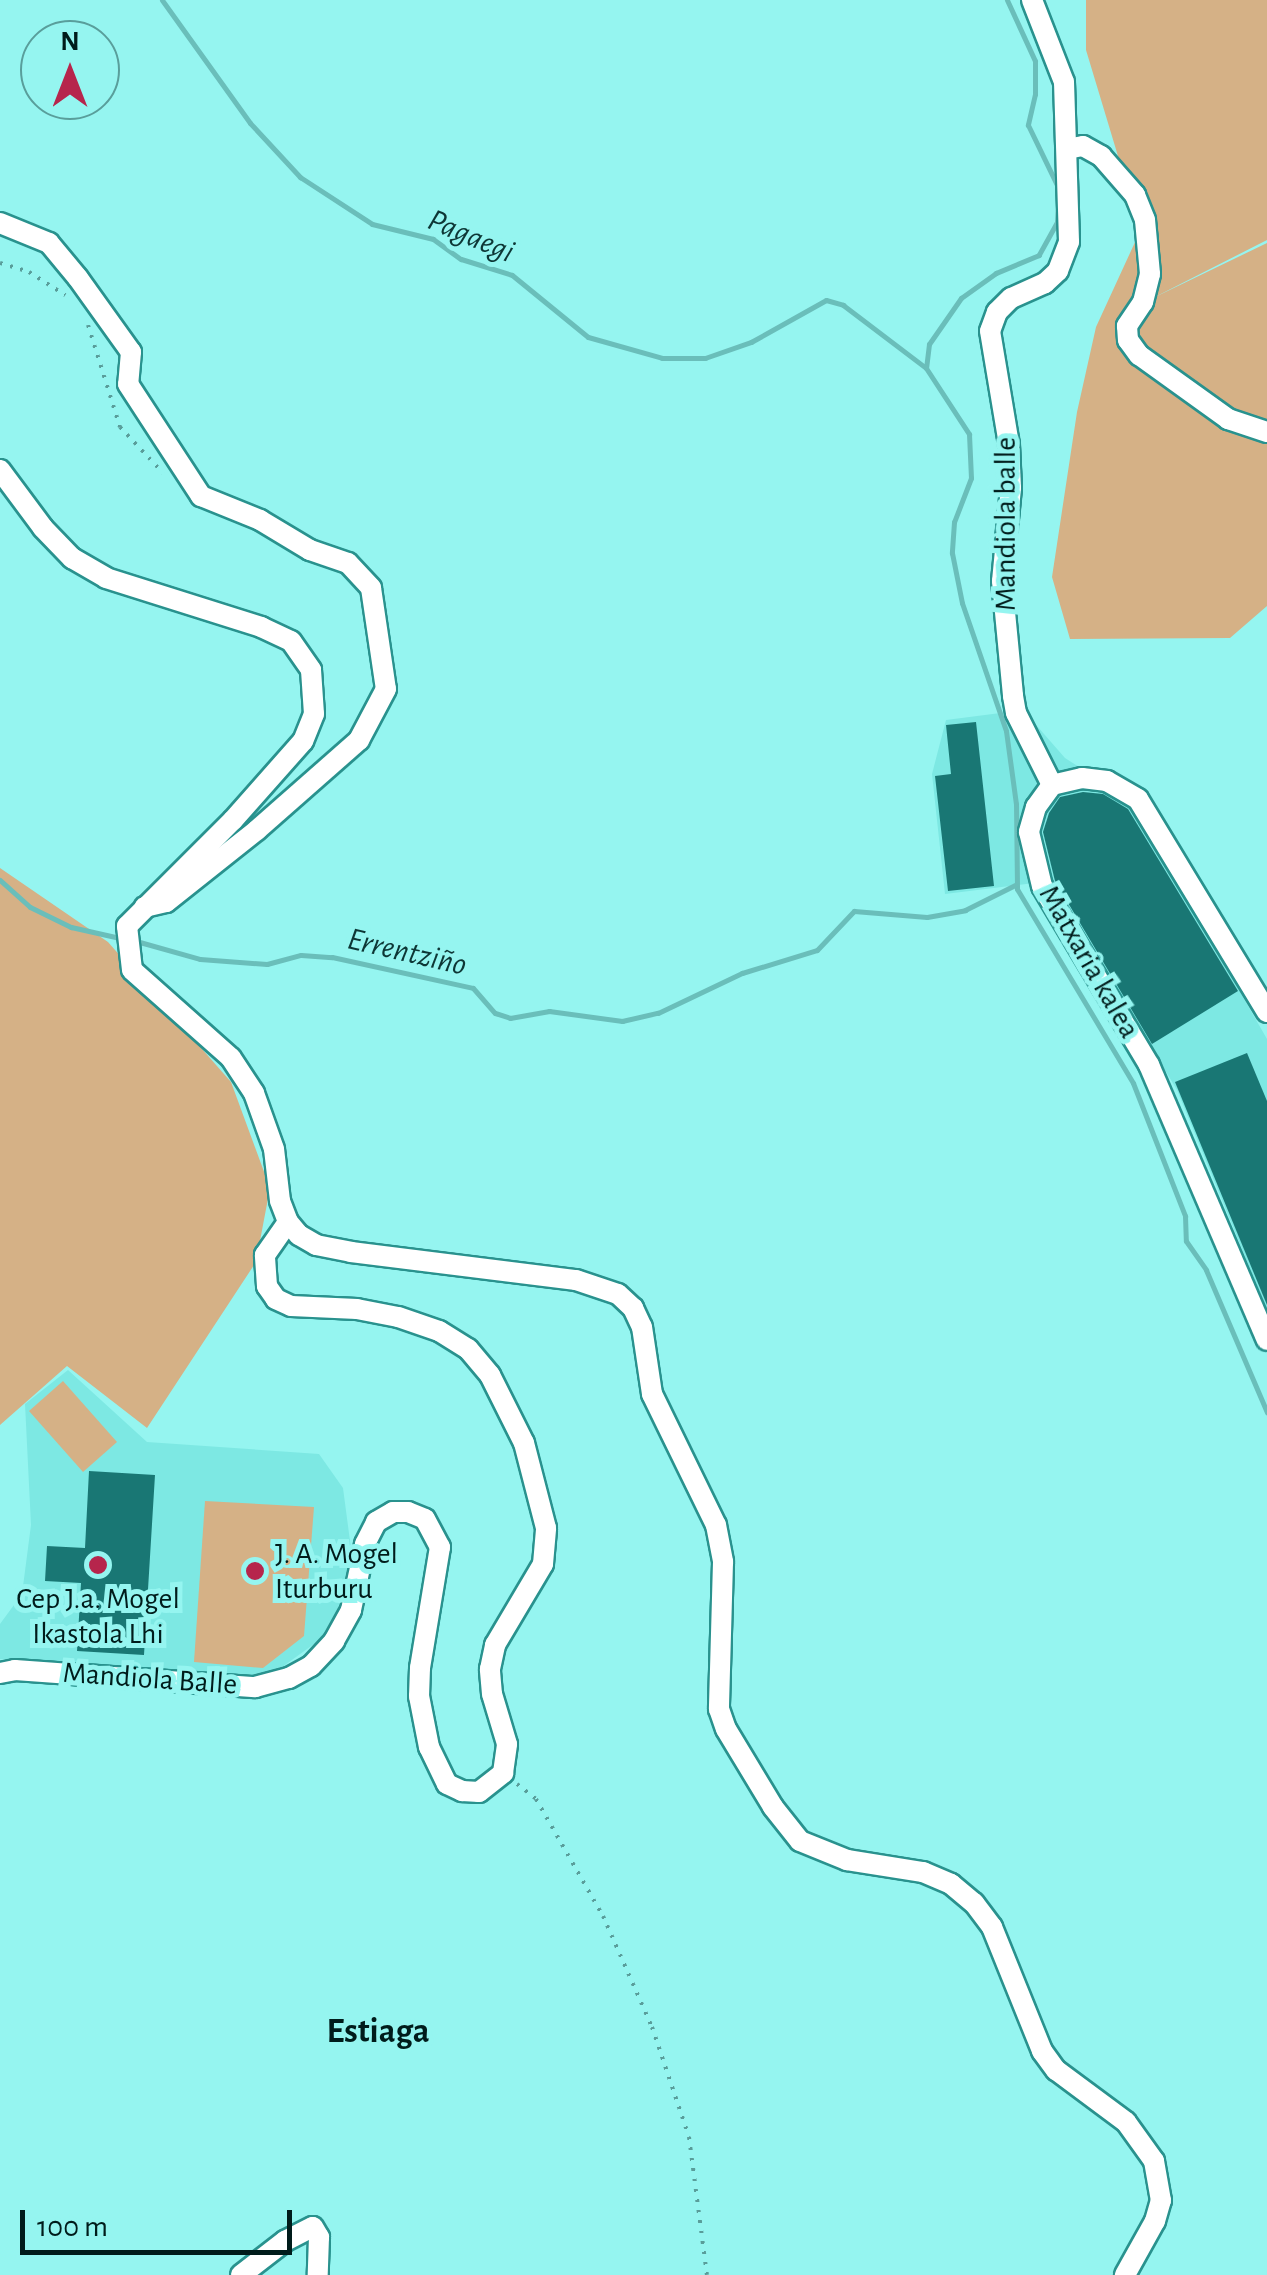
<!DOCTYPE html>
<meta charset="utf-8">
<style>
body{margin:0}
#map{position:relative;width:1267px;height:2275px;overflow:hidden;background:#95f5f0;font-family:"Alegreya Sans",sans-serif}
div>[style]{position:absolute}
.built>*{inset:0;background:#7de8e3}
.green>*{inset:0;background:#d5b186}
.stream>*{height:5px;margin:-2.5px;padding:0 2.5px;transform-origin:2.5px;border-radius:2.5px;background:#6abeba}
.building>*{inset:0;background:#197774}
.path>*{height:4px;margin-top:-2px;transform-origin:0;background:repeating-linear-gradient(90deg,#599d9a 0 2.5px,transparent 0 10.5px)}
.roads{filter:drop-shadow(2px 0 #29928e) drop-shadow(-2px 0 #29928e) drop-shadow(0 2px #29928e) drop-shadow(0 -2px #29928e)}
.minor>*{height:20px;margin:-10px;padding:0 10px;transform-origin:10px;border-radius:10px;background:#fff}
.dots>*{width:28px;height:28px;translate:-50% -50%;box-sizing:border-box;border:5px solid #95f5f0;border-radius:50%}
span{translate:-50% -50%;white-space:nowrap;text-align:center;line-height:1.15;-webkit-text-stroke:10px #95f5f0;paint-order:stroke}
.street-label{font-size:30px;color:#001c1b}
.poi-label{font-size:30px;color:#001c1b}
.left{translate:0 -50%;text-align:left}
.water-label{font-size:32px;color:#0d3635;font-style:italic}
.quarter-label{font-size:35px;color:#001c1b;font-weight:700}
.north{position:absolute;left:20px;top:20px;width:100px;height:100px;box-sizing:border-box;background:#95f5f0;border:2px solid #599e9b;border-radius:50%;rotate:0deg;font-size:28px;font-weight:700;line-height:40px;text-align:center;color:#001c1b}
.north::after{content:'';display:block;margin:auto;width:35px;height:45px;background:#b6254c;clip-path:polygon(50% 0,100% 100%,50% 72%,0 100%)}
.scale{position:absolute;left:20px;top:2210px;width:272px;height:45px;box-sizing:border-box;border:5px solid #001c1b;border-top:0;padding-left:12px;font-size:30px;line-height:35px;white-space:nowrap;color:#001c1b;-webkit-text-stroke:8px #95f5f0;paint-order:stroke}
</style>
<div id="map">
<div class="built">
<div style="clip-path:polygon(1023px 710px,1065px 758px,1129px 799px,1267px 1039px,1267px 1310px,1177px 1090px,1051px 881px,945px 894px,932px 774px,946px 720px)"></div>
<div style="clip-path:polygon(68px 1370px,147px 1442px,319px 1454px,343px 1488px,352px 1556px,332px 1631px,278px 1670px,255px 1678px,0 1659px,0 1624px,22px 1594px,31px 1525px,25px 1404px)"></div>
</div>
<div class="green">
<div style="clip-path:polygon(1086px 0,1267px 0,1267px 240px,1151px 299px,1267px 243px,1267px 606px,1230px 638px,1070px 639px,1052px 577px,1077px 412px,1096px 327px,1136px 240px,1145px 271px,1124px 176px,1086px 50px)"></div>
<div style="clip-path:polygon(0 868px,108px 942px,231px 1082px,270px 1188px,256px 1262px,147px 1428px,67px 1366px,0 1425px)"></div>
<div style="clip-path:polygon(63px 1381px,117px 1442px,83px 1472px,29px 1411px)"></div>
<div style="clip-path:polygon(205px 1501px,314px 1507px,304px 1636px,263px 1668px,194px 1662px)"></div>
</div>
<div class="stream">
<div style="left:162px;top:0;width:151px;rotate:54.4deg"></div>
<div style="left:250px;top:123px;width:74px;rotate:47.2deg"></div>
<div style="left:300px;top:177px;width:86px;rotate:33.1deg"></div>
<div style="left:372px;top:224px;width:63px;rotate:13.8deg"></div>
<div style="left:433px;top:239px;width:34px;rotate:36deg"></div>
<div style="left:461px;top:259px;width:53px;rotate:17.4deg"></div>
<div style="left:512px;top:275px;width:98px;rotate:39.2deg"></div>
<div style="left:588px;top:337px;width:77px;rotate:15.8deg"></div>
<div style="left:662px;top:358px;width:43px"></div>
<div style="left:705px;top:358px;width:49px;rotate:-19.2deg"></div>
<div style="left:751px;top:342px;width:86px;rotate:-29.2deg"></div>
<div style="left:826px;top:300px;width:18px;rotate:16deg"></div>
<div style="left:843px;top:305px;width:104px;rotate:37.2deg"></div>
<div style="left:1007px;top:0;width:67px;rotate:65.3deg"></div>
<div style="left:1035px;top:61px;width:33px;rotate:90deg"></div>
<div style="left:1035px;top:94px;width:32px;rotate:103deg"></div>
<div style="left:1028px;top:125px;width:69px;rotate:64.2deg"></div>
<div style="left:1058px;top:203px;width:19px;rotate:93deg"></div>
<div style="left:1057px;top:222px;width:38px;rotate:119deg"></div>
<div style="left:1039px;top:255px;width:47px;rotate:157.3deg"></div>
<div style="left:996px;top:273px;width:43px;rotate:144.5deg"></div>
<div style="left:961px;top:298px;width:56px;rotate:124.8deg"></div>
<div style="left:929px;top:344px;width:24px;rotate:97deg"></div>
<div style="left:926px;top:368px;width:79px;rotate:56.9deg"></div>
<div style="left:969px;top:434px;width:44px;rotate:87.4deg"></div>
<div style="left:971px;top:478px;width:47px;rotate:111.1deg"></div>
<div style="left:954px;top:522px;width:31px;rotate:94deg"></div>
<div style="left:952px;top:553px;width:51px;rotate:78.7deg"></div>
<div style="left:962px;top:603px;width:135px;rotate:71deg"></div>
<div style="left:1006px;top:731px;width:74px;rotate:82.2deg"></div>
<div style="left:1016px;top:804px;width:85px;rotate:89.3deg"></div>
<div style="left:1017px;top:889px;width:226px;rotate:59.1deg"></div>
<div style="left:1133px;top:1083px;width:143px;rotate:68.6deg"></div>
<div style="left:1185px;top:1216px;width:25px;rotate:88deg"></div>
<div style="left:1186px;top:1241px;width:35px;rotate:55deg"></div>
<div style="left:1206px;top:1270px;width:155px;rotate:66.8deg"></div>
<div style="left:0;top:880px;width:40px;rotate:42deg"></div>
<div style="left:30px;top:907px;width:46px;rotate:26deg"></div>
<div style="left:71px;top:927px;width:50px;rotate:12.7deg"></div>
<div style="left:136px;top:941px;width:66px;rotate:15.7deg"></div>
<div style="left:200px;top:959px;width:67px;rotate:4.3deg"></div>
<div style="left:267px;top:964px;width:35px;rotate:-15deg"></div>
<div style="left:301px;top:955px;width:31px;rotate:4deg"></div>
<div style="left:332px;top:957px;width:144px;rotate:12.4deg"></div>
<div style="left:473px;top:988px;width:33px;rotate:49deg"></div>
<div style="left:495px;top:1013px;width:16px;rotate:18deg"></div>
<div style="left:510px;top:1018px;width:40px;rotate:-10deg"></div>
<div style="left:549px;top:1011px;width:74px;rotate:7.8deg"></div>
<div style="left:622px;top:1021px;width:37px;rotate:-13deg"></div>
<div style="left:658px;top:1013px;width:93px;rotate:-25.5deg"></div>
<div style="left:742px;top:973px;width:78px;rotate:-17deg"></div>
<div style="left:817px;top:950px;width:54px;rotate:-46.5deg"></div>
<div style="left:854px;top:911px;width:73px;rotate:4.7deg"></div>
<div style="left:927px;top:917px;width:39px;rotate:-10deg"></div>
<div style="left:965px;top:910px;width:56px;rotate:-26.6deg"></div>
</div>
<div class="building">
<div style="clip-path:polygon(976px 722px,994px 886px,948px 891px,935px 776px,951px 774px,946px 725px)"></div>
<div style="clip-path:polygon(1083px 792px,1103px 794px,1128px 809px,1238px 991px,1152px 1044px,1055px 881px,1043px 832px,1049px 813px,1060px 797px)"></div>
<div style="clip-path:polygon(1247px 1053px,1267px 1101px,1267px 1305px,1175px 1082px)"></div>
<div style="clip-path:polygon(89px 1471px,155px 1475px,144px 1655px,77px 1651px,81px 1583px,45px 1581px,47px 1546px,85px 1548px)"></div>
</div>
<div class="path">
<div style="left:0;top:263px;width:30px;rotate:17deg"></div>
<div style="left:29px;top:272px;width:43px;rotate:32.6deg"></div>
<div style="left:88px;top:325px;width:107px;rotate:72.6deg"></div>
<div style="left:120px;top:427px;width:63px;rotate:46.9deg"></div>
<div style="left:517px;top:1784px;width:24px;rotate:38deg"></div>
<div style="left:536px;top:1799px;width:135px;rotate:60.2deg"></div>
<div style="left:603px;top:1916px;width:121px;rotate:66.2deg"></div>
<div style="left:652px;top:2027px;width:116px;rotate:71.4deg"></div>
<div style="left:689px;top:2137px;width:139px;rotate:82.6deg"></div>
</div>
<div class="roads">
<div class="minor">
<div style="left:1032px;top:0;width:88px;rotate:68.7deg"></div>
<div style="left:1064px;top:82px;width:160px;rotate:88.2deg"></div>
<div style="left:1069px;top:242px;width:31px;rotate:111deg"></div>
<div style="left:1058px;top:271px;width:18px;rotate:137deg"></div>
<div style="left:1045px;top:283px;width:37px;rotate:156deg"></div>
<div style="left:1011px;top:298px;width:20px;rotate:135deg"></div>
<div style="left:997px;top:312px;width:20px;rotate:110deg"></div>
<div style="left:990px;top:331px;width:116px;rotate:80.5deg"></div>
<div style="left:1009px;top:445px;width:43px;rotate:87.3deg"></div>
<div style="left:1011px;top:488px;width:93px;rotate:95.5deg"></div>
<div style="left:1002px;top:581px;width:116px;rotate:84.5deg"></div>
<div style="left:1013px;top:696px;width:17px;rotate:80deg"></div>
<div style="left:1016px;top:713px;width:80px;rotate:63.4deg"></div>
<div style="left:1067px;top:149px;width:16px;rotate:-11deg"></div>
<div style="left:1083px;top:146px;width:21px;rotate:29deg"></div>
<div style="left:1101px;top:156px;width:52px;rotate:48.9deg"></div>
<div style="left:1135px;top:195px;width:27px;rotate:68deg"></div>
<div style="left:1145px;top:220px;width:54px;rotate:84.7deg"></div>
<div style="left:1150px;top:274px;width:29px;rotate:104deg"></div>
<div style="left:1143px;top:302px;width:29px;rotate:124deg"></div>
<div style="left:1127px;top:326px;width:14px;rotate:86deg"></div>
<div style="left:1128px;top:340px;width:19px;rotate:54deg"></div>
<div style="left:1139px;top:355px;width:110px;rotate:35.7deg"></div>
<div style="left:1228px;top:419px;width:41px;rotate:18.4deg"></div>
<div style="left:0;top:223px;width:53px;rotate:22.2deg"></div>
<div style="left:49px;top:243px;width:45px;rotate:50.4deg"></div>
<div style="left:78px;top:278px;width:91px;rotate:54.4deg"></div>
<div style="left:131px;top:352px;width:32px;rotate:95deg"></div>
<div style="left:128px;top:384px;width:134px;rotate:56.9deg"></div>
<div style="left:201px;top:496px;width:64px;rotate:22.1deg"></div>
<div style="left:260px;top:520px;width:58px;rotate:31deg"></div>
<div style="left:310px;top:550px;width:40px;rotate:18.9deg"></div>
<div style="left:348px;top:563px;width:34px;rotate:47deg"></div>
<div style="left:371px;top:588px;width:102px;rotate:81.6deg"></div>
<div style="left:386px;top:689px;width:58px;rotate:117.9deg"></div>
<div style="left:359px;top:740px;width:136px;rotate:138.6deg"></div>
<div style="left:257px;top:830px;width:116px;rotate:141.6deg"></div>
<div style="left:166px;top:902px;width:22px;rotate:167deg"></div>
<div style="left:0;top:470px;width:72px;rotate:53.4deg"></div>
<div style="left:43px;top:528px;width:42px;rotate:46deg"></div>
<div style="left:72px;top:558px;width:39px;rotate:30deg"></div>
<div style="left:106px;top:578px;width:163px;rotate:17.5deg"></div>
<div style="left:261px;top:627px;width:33px;rotate:25deg"></div>
<div style="left:291px;top:641px;width:35px;rotate:55deg"></div>
<div style="left:311px;top:670px;width:44px;rotate:86.1deg"></div>
<div style="left:314px;top:714px;width:29px;rotate:112deg"></div>
<div style="left:303px;top:741px;width:106px;rotate:131.5deg"></div>
<div style="left:233px;top:820px;width:150px;rotate:135deg"></div>
<div style="left:127px;top:926px;width:44px;rotate:83.5deg"></div>
<div style="left:132px;top:970px;width:132px;rotate:41.6deg"></div>
<div style="left:231px;top:1058px;width:42px;rotate:56.7deg"></div>
<div style="left:254px;top:1093px;width:59px;rotate:70.3deg"></div>
<div style="left:274px;top:1149px;width:52px;rotate:83.4deg"></div>
<div style="left:280px;top:1201px;width:22px;rotate:69deg"></div>
<div style="left:288px;top:1222px;width:17px;rotate:50deg"></div>
<div style="left:299px;top:1235px;width:20px;rotate:30deg"></div>
<div style="left:316px;top:1245px;width:36px;rotate:11deg"></div>
<div style="left:351px;top:1252px;width:227px;rotate:7.1deg"></div>
<div style="left:576px;top:1280px;width:44px;rotate:18.4deg"></div>
<div style="left:618px;top:1294px;width:21px;rotate:43deg"></div>
<div style="left:633px;top:1308px;width:21px;rotate:65deg"></div>
<div style="left:642px;top:1327px;width:68px;rotate:81.5deg"></div>
<div style="left:652px;top:1394px;width:146px;rotate:64deg"></div>
<div style="left:716px;top:1525px;width:38px;rotate:79deg"></div>
<div style="left:723px;top:1562px;width:147px;rotate:91.6deg"></div>
<div style="left:719px;top:1709px;width:21px;rotate:71deg"></div>
<div style="left:726px;top:1729px;width:91px;rotate:58.9deg"></div>
<div style="left:773px;top:1807px;width:43px;rotate:51.5deg"></div>
<div style="left:800px;top:1841px;width:51px;rotate:22deg"></div>
<div style="left:847px;top:1860px;width:77px;rotate:9deg"></div>
<div style="left:923px;top:1872px;width:30px;rotate:23deg"></div>
<div style="left:951px;top:1884px;width:30px;rotate:40deg"></div>
<div style="left:974px;top:1903px;width:30px;rotate:53deg"></div>
<div style="left:992px;top:1927px;width:134px;rotate:68deg"></div>
<div style="left:1042px;top:2051px;width:24px;rotate:54deg"></div>
<div style="left:1056px;top:2070px;width:87px;rotate:36.6deg"></div>
<div style="left:1126px;top:2122px;width:48px;rotate:54.3deg"></div>
<div style="left:1154px;top:2161px;width:40px;rotate:80deg"></div>
<div style="left:1161px;top:2200px;width:22px;rotate:106deg"></div>
<div style="left:1155px;top:2221px;width:62px;rotate:119.1deg"></div>
<div style="left:1267px;top:1012px;width:249px;rotate:-121.2deg"></div>
<div style="left:1138px;top:799px;width:36px;rotate:-150deg"></div>
<div style="left:1107px;top:781px;width:25px;rotate:-173deg"></div>
<div style="left:1082px;top:778px;width:31px;rotate:167deg"></div>
<div style="left:1052px;top:785px;width:27px;rotate:126deg"></div>
<div style="left:1036px;top:807px;width:26px;rotate:106deg"></div>
<div style="left:1029px;top:832px;width:56px;rotate:76.5deg"></div>
<div style="left:1042px;top:886px;width:209px;rotate:59.1deg"></div>
<div style="left:1149px;top:1065px;width:299px;rotate:66.8deg"></div>
<div style="left:0;top:1673px;width:15px;rotate:-11deg"></div>
<div style="left:15px;top:1670px;width:241px;rotate:4.1deg"></div>
<div style="left:255px;top:1687px;width:35px;rotate:-15deg"></div>
<div style="left:289px;top:1678px;width:25px;rotate:-29deg"></div>
<div style="left:311px;top:1666px;width:34px;rotate:-47deg"></div>
<div style="left:334px;top:1641px;width:35px;rotate:-61deg"></div>
<div style="left:351px;top:1610px;width:67px;rotate:-78deg"></div>
<div style="left:365px;top:1544px;width:25px;rotate:-63deg"></div>
<div style="left:376px;top:1522px;width:20px;rotate:-30deg"></div>
<div style="left:393px;top:1512px;width:15px"></div>
<div style="left:408px;top:1512px;width:18px;rotate:22deg"></div>
<div style="left:425px;top:1519px;width:32px;rotate:62deg"></div>
<div style="left:440px;top:1547px;width:123px;rotate:99.4deg"></div>
<div style="left:420px;top:1668px;width:28px;rotate:92deg"></div>
<div style="left:419px;top:1696px;width:52px;rotate:78.9deg"></div>
<div style="left:429px;top:1747px;width:41px;rotate:64.1deg"></div>
<div style="left:447px;top:1784px;width:17px;rotate:25deg"></div>
<div style="left:462px;top:1791px;width:17px;rotate:3deg"></div>
<div style="left:479px;top:1792px;width:31px;rotate:-38deg"></div>
<div style="left:503px;top:1773px;width:29px;rotate:-82deg"></div>
<div style="left:507px;top:1744px;width:52px;rotate:-106.7deg"></div>
<div style="left:492px;top:1694px;width:25px;rotate:-95deg"></div>
<div style="left:490px;top:1669px;width:25px;rotate:-78deg"></div>
<div style="left:495px;top:1645px;width:94px;rotate:-59.3deg"></div>
<div style="left:543px;top:1564px;width:36px;rotate:-85deg"></div>
<div style="left:546px;top:1528px;width:88px;rotate:-104.5deg"></div>
<div style="left:524px;top:1443px;width:76px;rotate:-116.6deg"></div>
<div style="left:490px;top:1375px;width:34px;rotate:-130deg"></div>
<div style="left:468px;top:1349px;width:34px;rotate:-148deg"></div>
<div style="left:439px;top:1331px;width:43px;rotate:-161.1deg"></div>
<div style="left:398px;top:1317px;width:42px;rotate:-169deg"></div>
<div style="left:357px;top:1309px;width:66px;rotate:-177.4deg"></div>
<div style="left:291px;top:1306px;width:17px;rotate:-155deg"></div>
<div style="left:276px;top:1299px;width:16px;rotate:-125deg"></div>
<div style="left:267px;top:1286px;width:31px;rotate:-94deg"></div>
<div style="left:265px;top:1255px;width:40px;rotate:-55.1deg"></div>
<div style="left:241px;top:2275px;width:56px;rotate:-37.7deg"></div>
<div style="left:285px;top:2241px;width:31px;rotate:-27deg"></div>
<div style="left:313px;top:2227px;width:12px;rotate:59deg"></div>
<div style="left:319px;top:2237px;width:38px;rotate:92deg"></div>
</div>
</div>
<div class="dots">
<div style="left:98px;top:1565px;background:#b6254c"></div>
<div style="left:255px;top:1571px;background:#b6254c"></div>
</div>
<div class="street-label">
<span style="left:1006px;top:524px;rotate:-90deg">Mandiola balle</span>
<span style="left:1089px;top:962px;rotate:60deg">Matxaria kalea</span>
<span style="left:150px;top:1679px;rotate:4deg">Mandiola Balle</span>
</div>
<div class="poi-label">
<span class="left" style="left:275px;top:1571px">J. A. Mogel<br>Iturburu</span>
<span style="left:98px;top:1616px">Cep J.a. Mogel<br>Ikastola Lhi</span>
</div>
<div class="water-label">
<span style="left:471px;top:236px;rotate:23deg">Pagaegi</span>
<span style="left:407px;top:952px;rotate:13deg">Errentziño</span>
</div>
<div class="quarter-label">
<span style="left:378px;top:2032px">Estiaga</span>
</div>
<div class="north">N</div>
<div class="scale">100 m</div>
</div>
